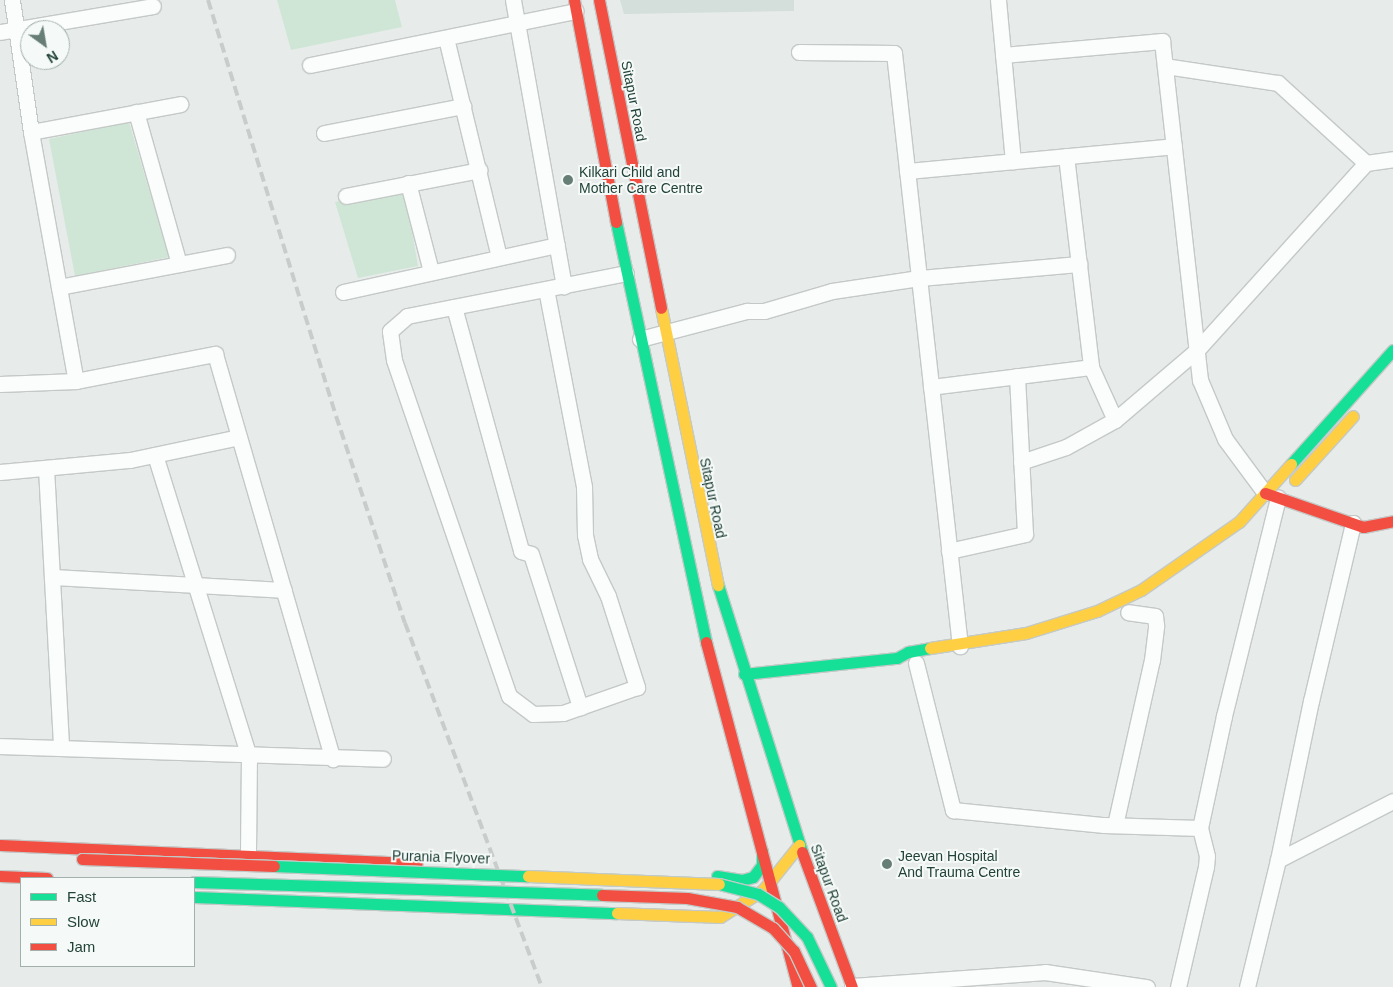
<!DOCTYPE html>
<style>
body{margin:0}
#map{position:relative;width:1393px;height:987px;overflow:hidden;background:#e7ecea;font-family:Helvetica,sans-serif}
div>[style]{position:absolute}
.built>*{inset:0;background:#d4deda}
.green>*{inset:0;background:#cfe6d6}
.roads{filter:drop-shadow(1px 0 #c4c9c7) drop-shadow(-1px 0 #c4c9c7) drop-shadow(0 1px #c4c9c7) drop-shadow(0 -1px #c4c9c7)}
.street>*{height:15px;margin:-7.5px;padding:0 7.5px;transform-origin:7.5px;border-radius:7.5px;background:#fbfcfc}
.fast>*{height:11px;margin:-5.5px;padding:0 5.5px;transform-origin:5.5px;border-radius:5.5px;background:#16e098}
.slow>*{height:11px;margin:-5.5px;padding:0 5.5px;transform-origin:5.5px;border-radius:5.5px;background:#ffcf43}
.jam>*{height:11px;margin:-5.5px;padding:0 5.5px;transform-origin:5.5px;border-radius:5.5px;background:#f24e42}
.rail>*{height:4px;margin-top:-2px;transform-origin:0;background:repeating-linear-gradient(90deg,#c8cdcb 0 10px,transparent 0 15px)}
.bridges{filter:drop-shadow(1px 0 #c2cac7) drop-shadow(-1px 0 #c2cac7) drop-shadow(0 1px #c2cac7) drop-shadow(0 -1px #c2cac7)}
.fast-bridge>*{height:11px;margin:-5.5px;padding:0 5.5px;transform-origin:5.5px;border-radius:5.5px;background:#16e098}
.slow-bridge>*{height:11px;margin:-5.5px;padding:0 5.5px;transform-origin:5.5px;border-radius:5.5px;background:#ffcf43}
.jam-bridge>*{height:11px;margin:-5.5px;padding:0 5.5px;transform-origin:5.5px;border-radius:5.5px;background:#f24e42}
.dots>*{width:14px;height:14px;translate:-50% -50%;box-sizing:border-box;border:2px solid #f5faf8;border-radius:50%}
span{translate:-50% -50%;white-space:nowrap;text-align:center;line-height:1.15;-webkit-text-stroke:4px #f5faf8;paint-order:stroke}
.street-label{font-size:14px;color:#224239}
.poi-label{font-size:14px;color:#224239}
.left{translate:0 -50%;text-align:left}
.legend{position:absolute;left:20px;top:877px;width:175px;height:90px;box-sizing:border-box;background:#f5faf8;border:1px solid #a1b0ac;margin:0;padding:6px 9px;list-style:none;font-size:15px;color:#224239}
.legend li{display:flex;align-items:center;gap:10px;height:25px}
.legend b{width:25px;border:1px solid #a1b0ac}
.north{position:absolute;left:20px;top:20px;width:50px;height:50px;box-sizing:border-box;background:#f5faf8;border:1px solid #a1b0ac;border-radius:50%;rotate:148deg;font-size:14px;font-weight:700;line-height:20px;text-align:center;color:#224239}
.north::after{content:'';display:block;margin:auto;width:18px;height:22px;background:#677e77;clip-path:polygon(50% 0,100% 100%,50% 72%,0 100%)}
</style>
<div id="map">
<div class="built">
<div style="clip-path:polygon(620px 0,794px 0,794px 11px,624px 14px)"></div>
</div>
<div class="green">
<div style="clip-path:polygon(277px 0,395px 0,402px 27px,291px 50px)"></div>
<div style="clip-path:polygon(129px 122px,169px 257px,75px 276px,49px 139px)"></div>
<div style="clip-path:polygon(405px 190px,418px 266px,358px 278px,335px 202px)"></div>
</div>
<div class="roads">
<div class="street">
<div style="left:12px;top:0;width:133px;rotate:81.8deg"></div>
<div style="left:31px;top:132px;width:253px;rotate:79.8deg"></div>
<div style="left:513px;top:0;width:291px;rotate:79.9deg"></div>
<div style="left:998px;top:0;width:162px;rotate:84.7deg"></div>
<div style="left:0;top:32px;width:155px;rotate:-9.6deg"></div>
<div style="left:446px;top:38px;width:225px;rotate:76.4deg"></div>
<div style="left:799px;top:52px;width:95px;rotate:0.6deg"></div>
<div style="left:894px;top:53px;width:597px;rotate:83.65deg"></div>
<div style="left:1003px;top:55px;width:160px;rotate:-5deg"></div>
<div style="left:1162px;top:41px;width:341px;rotate:83.6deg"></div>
<div style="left:1200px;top:380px;width:64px;rotate:67deg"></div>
<div style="left:1225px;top:439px;width:67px;rotate:53.5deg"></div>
<div style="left:310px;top:65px;width:271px;rotate:-11.5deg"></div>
<div style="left:1165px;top:66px;width:114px;rotate:8.6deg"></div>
<div style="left:1278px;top:83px;width:119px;rotate:42.3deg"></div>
<div style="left:136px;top:112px;width:158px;rotate:74.2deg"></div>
<div style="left:31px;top:132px;width:152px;rotate:-10.6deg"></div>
<div style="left:324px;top:133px;width:142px;rotate:-11deg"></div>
<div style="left:1066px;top:156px;width:212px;rotate:83.2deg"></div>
<div style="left:1091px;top:367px;width:58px;rotate:65.6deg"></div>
<div style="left:907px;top:171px;width:268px;rotate:-5.3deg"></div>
<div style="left:408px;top:183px;width:91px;rotate:75.4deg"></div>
<div style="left:346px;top:196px;width:136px;rotate:-11deg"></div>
<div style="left:59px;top:287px;width:171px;rotate:-10.8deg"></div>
<div style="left:546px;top:289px;width:202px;rotate:79.1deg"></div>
<div style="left:584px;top:487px;width:48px;rotate:88.8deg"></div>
<div style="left:585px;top:535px;width:25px;rotate:78deg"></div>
<div style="left:590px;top:559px;width:41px;rotate:64.1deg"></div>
<div style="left:608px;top:596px;width:96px;rotate:72.3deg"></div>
<div style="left:637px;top:687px;width:78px;rotate:160.6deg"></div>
<div style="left:563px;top:713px;width:30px;rotate:178deg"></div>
<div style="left:533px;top:714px;width:30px;rotate:-143deg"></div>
<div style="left:509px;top:696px;width:355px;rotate:-108.9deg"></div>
<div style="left:394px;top:360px;width:29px;rotate:-98deg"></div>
<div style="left:390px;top:331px;width:23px;rotate:-41deg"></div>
<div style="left:407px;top:316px;width:223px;rotate:-11.1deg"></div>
<div style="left:343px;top:292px;width:219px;rotate:-12.4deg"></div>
<div style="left:454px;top:307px;width:253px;rotate:74.6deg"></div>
<div style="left:521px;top:551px;width:10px;rotate:17deg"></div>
<div style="left:531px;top:554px;width:161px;rotate:72.2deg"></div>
<div style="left:640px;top:339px;width:111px;rotate:-14.7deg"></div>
<div style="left:747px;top:311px;width:17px"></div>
<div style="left:764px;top:311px;width:71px;rotate:-16.4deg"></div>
<div style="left:832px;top:291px;width:88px;rotate:-8.5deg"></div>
<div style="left:919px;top:278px;width:161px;rotate:-5deg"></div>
<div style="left:0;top:384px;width:76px;rotate:-2.3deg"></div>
<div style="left:76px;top:381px;width:142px;rotate:-11deg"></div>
<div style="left:215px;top:354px;width:422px;rotate:73.8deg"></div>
<div style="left:931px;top:387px;width:161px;rotate:-7.1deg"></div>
<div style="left:155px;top:455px;width:315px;rotate:72.7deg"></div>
<div style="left:249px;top:756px;width:99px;rotate:90.6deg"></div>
<div style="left:1021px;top:462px;width:47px;rotate:-18.4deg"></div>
<div style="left:1066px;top:447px;width:56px;rotate:-28.9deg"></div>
<div style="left:1115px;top:420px;width:108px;rotate:-40.5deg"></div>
<div style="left:1197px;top:350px;width:252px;rotate:-47.9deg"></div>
<div style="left:1366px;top:163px;width:27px;rotate:-8deg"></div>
<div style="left:46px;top:468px;width:280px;rotate:86.9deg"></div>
<div style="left:0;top:472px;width:131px;rotate:-5.3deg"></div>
<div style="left:130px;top:460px;width:111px;rotate:-11.9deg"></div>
<div style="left:949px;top:551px;width:78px;rotate:-12.6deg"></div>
<div style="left:1025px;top:534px;width:158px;rotate:-92.9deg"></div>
<div style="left:52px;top:577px;width:232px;rotate:3.2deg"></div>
<div style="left:916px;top:663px;width:152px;rotate:75.9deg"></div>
<div style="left:953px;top:810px;width:152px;rotate:5.7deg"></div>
<div style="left:1104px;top:825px;width:96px;rotate:1.8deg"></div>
<div style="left:1200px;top:828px;width:115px;rotate:-77.9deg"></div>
<div style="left:1224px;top:716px;width:225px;rotate:-76.1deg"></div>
<div style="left:0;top:746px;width:383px;rotate:1.9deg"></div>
<div style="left:1115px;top:825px;width:169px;rotate:-77.4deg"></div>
<div style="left:1152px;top:660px;width:35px;rotate:-83deg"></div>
<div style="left:1156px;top:625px;width:9px;rotate:-96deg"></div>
<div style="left:1155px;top:616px;width:27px;rotate:-172deg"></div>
<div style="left:1278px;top:860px;width:162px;rotate:-78.3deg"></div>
<div style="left:1311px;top:701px;width:183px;rotate:-76.7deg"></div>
<div style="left:852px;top:986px;width:194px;rotate:-4.1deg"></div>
<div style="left:1045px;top:972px;width:103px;rotate:8.4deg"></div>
<div style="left:1178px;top:987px;width:123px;rotate:-76.9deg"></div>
<div style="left:1206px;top:867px;width:11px;rotate:-85deg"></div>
<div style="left:1207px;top:856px;width:29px;rotate:-104deg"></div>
<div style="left:1247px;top:987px;width:131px;rotate:-76.3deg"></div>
<div style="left:1278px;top:860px;width:129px;rotate:-27.2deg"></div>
</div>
<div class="fast">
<div style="left:616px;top:222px;width:430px;rotate:77.9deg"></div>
<div style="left:1291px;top:464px;width:153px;rotate:-48.2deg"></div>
<div style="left:718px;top:585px;width:280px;rotate:72.5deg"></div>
<div style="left:744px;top:674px;width:154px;rotate:-6deg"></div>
<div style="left:897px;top:658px;width:13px;rotate:-29deg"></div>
<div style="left:908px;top:652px;width:22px;rotate:-10deg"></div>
<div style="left:717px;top:876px;width:25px;rotate:9deg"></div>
<div style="left:742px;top:880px;width:11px;rotate:-15deg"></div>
<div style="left:753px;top:877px;width:15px;rotate:-53deg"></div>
<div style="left:762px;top:865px;width:14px;rotate:-90deg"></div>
<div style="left:194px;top:897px;width:423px;rotate:2.2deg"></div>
</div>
<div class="slow">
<div style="left:661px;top:308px;width:283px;rotate:78.4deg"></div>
<div style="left:1295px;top:480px;width:86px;rotate:-47.8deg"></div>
<div style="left:930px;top:648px;width:97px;rotate:-8.9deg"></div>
<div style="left:1026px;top:633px;width:74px;rotate:-17.2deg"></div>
<div style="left:1097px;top:611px;width:49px;rotate:-25.5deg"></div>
<div style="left:1141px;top:590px;width:119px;rotate:-34.8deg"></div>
<div style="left:1239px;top:522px;width:78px;rotate:-48.1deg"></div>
<div style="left:617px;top:913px;width:103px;rotate:2.2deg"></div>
<div style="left:720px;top:917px;width:51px;rotate:-32.1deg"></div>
<div style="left:763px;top:890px;width:58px;rotate:-51.3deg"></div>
</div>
<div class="jam">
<div style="left:574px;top:0;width:226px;rotate:79.3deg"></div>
<div style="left:599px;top:0;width:314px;rotate:78.6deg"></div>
<div style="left:1265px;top:493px;width:104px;rotate:19.1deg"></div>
<div style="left:1363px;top:527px;width:31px;rotate:-11deg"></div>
<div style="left:706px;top:642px;width:357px;rotate:75.1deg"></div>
<div style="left:0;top:845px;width:417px;rotate:2.5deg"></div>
<div style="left:802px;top:852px;width:144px;rotate:69.7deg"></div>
<div style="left:0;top:876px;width:47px;rotate:2.4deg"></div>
</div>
</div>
<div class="rail">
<div style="left:208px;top:0;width:435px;rotate:72.9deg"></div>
<div style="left:336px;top:416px;width:218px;rotate:71.6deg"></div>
<div style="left:405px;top:623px;width:389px;rotate:69.4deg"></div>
</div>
<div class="bridges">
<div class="fast-bridge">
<div style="left:274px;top:866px;width:254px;rotate:2.3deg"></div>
<div style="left:194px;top:882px;width:408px;rotate:1.8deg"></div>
<div style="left:719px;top:884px;width:40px;rotate:14.4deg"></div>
<div style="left:758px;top:894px;width:25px;rotate:32deg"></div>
<div style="left:779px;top:907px;width:41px;rotate:47deg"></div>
<div style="left:807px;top:937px;width:55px;rotate:64.4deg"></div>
</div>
<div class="slow-bridge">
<div style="left:528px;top:876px;width:191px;rotate:2.4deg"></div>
</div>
<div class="jam-bridge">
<div style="left:82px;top:859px;width:192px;rotate:2.1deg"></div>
<div style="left:602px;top:895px;width:85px;rotate:2deg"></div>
<div style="left:687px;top:898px;width:51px;rotate:10.2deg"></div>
<div style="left:737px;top:907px;width:42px;rotate:30.3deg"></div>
<div style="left:773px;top:928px;width:31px;rotate:48deg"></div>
<div style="left:794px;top:951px;width:40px;rotate:65deg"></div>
</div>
</div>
<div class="dots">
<div style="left:568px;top:180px;background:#677e77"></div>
<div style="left:887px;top:864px;background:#677e77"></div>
</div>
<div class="street-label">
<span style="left:634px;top:101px;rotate:79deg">Sitapur Road</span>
<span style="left:713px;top:498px;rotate:78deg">Sitapur Road</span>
<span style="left:441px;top:857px;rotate:2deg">Purania Flyover</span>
<span style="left:829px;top:883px;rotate:70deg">Sitapur Road</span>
</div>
<div class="poi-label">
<span class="left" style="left:579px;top:180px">Kilkari Child and<br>Mother Care Centre</span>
<span class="left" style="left:898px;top:864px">Jeevan Hospital<br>And Trauma Centre</span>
</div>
<ul class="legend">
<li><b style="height:6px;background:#16e098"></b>Fast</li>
<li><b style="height:6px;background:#ffcf43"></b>Slow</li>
<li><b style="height:6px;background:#f24e42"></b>Jam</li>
</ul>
<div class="north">N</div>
</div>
